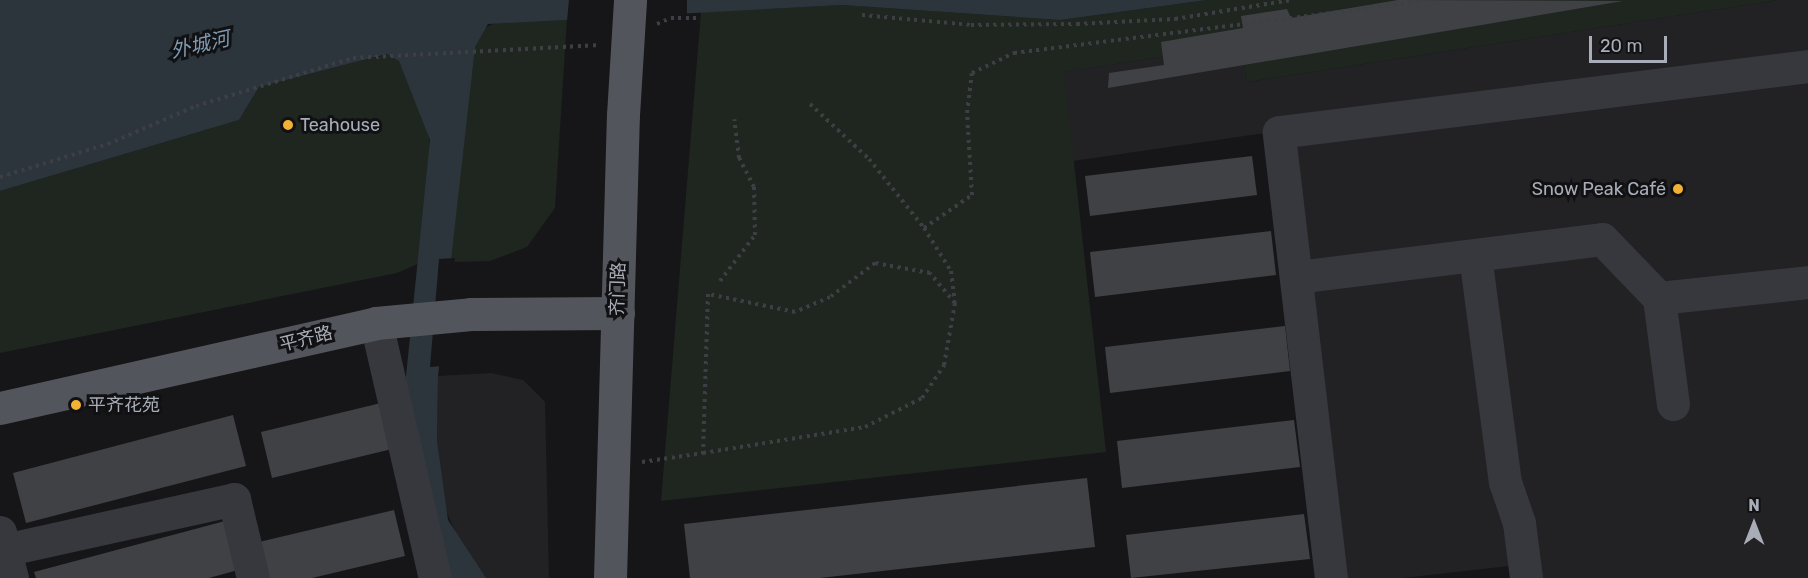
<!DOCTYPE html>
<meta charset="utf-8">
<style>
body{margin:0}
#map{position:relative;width:1808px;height:578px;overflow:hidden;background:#161618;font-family:Rubik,"Noto Sans SC",sans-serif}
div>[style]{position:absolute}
.built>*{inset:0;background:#222225}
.green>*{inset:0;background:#1e261f}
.water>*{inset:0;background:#2c353c}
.pier>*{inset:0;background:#161618}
.building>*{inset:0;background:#404145}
.path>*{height:4px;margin-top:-2px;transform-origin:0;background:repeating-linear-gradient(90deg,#3d3f44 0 3px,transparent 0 7.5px)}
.minor>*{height:33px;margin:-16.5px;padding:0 16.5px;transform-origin:16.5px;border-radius:16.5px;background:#37383d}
.major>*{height:33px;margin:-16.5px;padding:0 16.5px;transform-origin:16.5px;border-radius:16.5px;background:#53555c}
.dots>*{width:16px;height:16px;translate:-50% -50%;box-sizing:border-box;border:3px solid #111113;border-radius:50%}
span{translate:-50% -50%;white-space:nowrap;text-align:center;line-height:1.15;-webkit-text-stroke:6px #111113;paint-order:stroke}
.poi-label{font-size:18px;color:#a8adb8}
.left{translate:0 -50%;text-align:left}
.right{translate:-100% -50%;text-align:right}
.street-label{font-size:18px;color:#a8adb8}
.water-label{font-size:20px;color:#7f9bb3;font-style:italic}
.north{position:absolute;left:1724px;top:494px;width:60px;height:60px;-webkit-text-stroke:4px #111113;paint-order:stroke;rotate:0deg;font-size:16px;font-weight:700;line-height:24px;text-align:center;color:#a8adb8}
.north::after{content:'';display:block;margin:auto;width:21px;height:27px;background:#a8adb8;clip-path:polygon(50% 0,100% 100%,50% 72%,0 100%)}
.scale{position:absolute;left:1589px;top:36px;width:78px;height:27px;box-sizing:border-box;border:3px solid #a8adb8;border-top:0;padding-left:8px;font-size:18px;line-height:21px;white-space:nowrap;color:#a8adb8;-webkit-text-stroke:4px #111113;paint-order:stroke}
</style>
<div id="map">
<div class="built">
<div style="clip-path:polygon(1778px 0,1808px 0,1808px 578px,1511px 578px,1509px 566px,1403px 578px,1321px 578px,1265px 133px,1073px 161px,1063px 72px,1240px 45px,1247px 82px)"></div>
<div style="clip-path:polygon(491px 373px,523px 380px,545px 402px,549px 578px,486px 578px,458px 539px,444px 505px,437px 441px,438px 376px)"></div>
</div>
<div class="green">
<div style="clip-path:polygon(1207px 0,1778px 0,1247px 82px,1240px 45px,1064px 72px,1106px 452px,661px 501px,701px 12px,842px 5px,1060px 20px)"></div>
<div style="clip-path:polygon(567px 18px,555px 208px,527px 247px,490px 261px,420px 263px,397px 273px,0 353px,0 191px,239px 120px,259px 87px,388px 54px,399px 61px,428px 129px,430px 148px,483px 29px,495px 23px)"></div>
</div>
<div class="water">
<div style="clip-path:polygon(0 0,1207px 0,1060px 20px,842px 5px,488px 24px,475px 47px,438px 376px,437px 441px,448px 520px,486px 578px,440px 578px,405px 386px,430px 140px,399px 61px,387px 54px,259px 87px,239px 120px,0 191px)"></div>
</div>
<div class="pier">
<div style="clip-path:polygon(569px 0,687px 0,687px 15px,567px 21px)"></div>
<div style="clip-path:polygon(455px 258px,443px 366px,430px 367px,439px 259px)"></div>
</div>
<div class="building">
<div style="clip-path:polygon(1398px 0,1623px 1px,1108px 88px,1109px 73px,1164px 65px,1161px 42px,1243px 28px,1241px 16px,1287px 9px,1291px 18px)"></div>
<div style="clip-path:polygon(1252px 156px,1257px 195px,1090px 216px,1085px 176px)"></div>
<div style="clip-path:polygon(1271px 231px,1276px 275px,1095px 297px,1090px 252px)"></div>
<div style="clip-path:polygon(1285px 326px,1290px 371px,1110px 393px,1105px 347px)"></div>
<div style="clip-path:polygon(381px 403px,392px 449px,272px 478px,261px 432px)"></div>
<div style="clip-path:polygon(233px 415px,246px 466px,26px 523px,13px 473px)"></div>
<div style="clip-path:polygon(1294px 420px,1300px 467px,1122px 488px,1117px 441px)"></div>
<div style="clip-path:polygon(1087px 478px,1095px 547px,820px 578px,690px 578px,684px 524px)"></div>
<div style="clip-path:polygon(394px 510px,405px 556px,312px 578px,268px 578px,259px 542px)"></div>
<div style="clip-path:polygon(1304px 514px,1310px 559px,1131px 578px,1126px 535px)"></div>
<div style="clip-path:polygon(225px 521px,238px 570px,209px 578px,36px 578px,34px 572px)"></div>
</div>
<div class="path">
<div style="left:862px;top:15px;width:109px;rotate:5.2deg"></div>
<div style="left:971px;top:25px;width:106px;rotate:-0.5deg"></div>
<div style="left:1077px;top:24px;width:98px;rotate:-2.9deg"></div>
<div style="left:1175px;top:19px;width:118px;rotate:-9.3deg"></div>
<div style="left:657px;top:24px;width:15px;rotate:-23deg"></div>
<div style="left:671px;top:18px;width:29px"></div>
<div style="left:810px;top:104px;width:81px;rotate:43deg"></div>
<div style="left:869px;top:159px;width:88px;rotate:51.4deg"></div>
<div style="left:924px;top:228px;width:51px;rotate:57.9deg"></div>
<div style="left:951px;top:271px;width:32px;rotate:83deg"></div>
<div style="left:0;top:177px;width:113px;rotate:-17deg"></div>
<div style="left:108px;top:144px;width:96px;rotate:-23.4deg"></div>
<div style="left:196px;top:106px;width:164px;rotate:-17deg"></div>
<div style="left:353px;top:58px;width:247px;rotate:-3deg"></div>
<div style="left:924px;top:228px;width:58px;rotate:-34.5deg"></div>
<div style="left:972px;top:195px;width:82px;rotate:-93.5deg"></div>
<div style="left:967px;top:113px;width:40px;rotate:-82.9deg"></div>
<div style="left:972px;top:73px;width:47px;rotate:-25.5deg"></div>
<div style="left:1014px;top:53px;width:424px;rotate:-7.2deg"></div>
<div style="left:720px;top:281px;width:58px;rotate:-52.7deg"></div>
<div style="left:755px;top:235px;width:48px;rotate:-91.2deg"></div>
<div style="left:754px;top:187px;width:33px;rotate:-117deg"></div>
<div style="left:739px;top:158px;width:39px;rotate:-97deg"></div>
<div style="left:642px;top:462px;width:62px;rotate:-8.4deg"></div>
<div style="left:703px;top:453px;width:164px;rotate:-9.1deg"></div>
<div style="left:865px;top:427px;width:64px;rotate:-27deg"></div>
<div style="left:922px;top:398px;width:40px;rotate:-56deg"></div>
<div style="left:944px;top:365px;width:63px;rotate:-79.9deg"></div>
<div style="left:955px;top:303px;width:39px;rotate:-130deg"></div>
<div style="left:930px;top:273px;width:56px;rotate:-169.7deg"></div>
<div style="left:875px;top:263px;width:56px;rotate:142.9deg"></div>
<div style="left:830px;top:297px;width:38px;rotate:157deg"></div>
<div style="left:795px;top:312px;width:89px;rotate:-168.3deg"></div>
<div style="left:708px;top:294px;width:159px;rotate:91.8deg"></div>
</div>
<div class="minor">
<div style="left:1475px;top:255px;width:229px;rotate:82.5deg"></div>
<div style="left:1505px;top:482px;width:43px;rotate:71.1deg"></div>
<div style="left:1519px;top:523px;width:55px;rotate:82.7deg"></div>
<div style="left:1297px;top:277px;width:307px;rotate:-7.1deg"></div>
<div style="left:1602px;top:239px;width:82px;rotate:46deg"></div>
<div style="left:1659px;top:298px;width:107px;rotate:82.5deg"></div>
<div style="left:1659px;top:298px;width:150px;rotate:-6.1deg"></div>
<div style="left:376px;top:323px;width:262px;rotate:77deg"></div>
<div style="left:0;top:532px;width:48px;rotate:75.4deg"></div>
<div style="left:0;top:551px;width:240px;rotate:-12.5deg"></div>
<div style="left:234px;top:499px;width:81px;rotate:76.5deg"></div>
<div style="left:1331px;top:578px;width:449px;rotate:-96.7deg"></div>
<div style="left:1279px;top:132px;width:533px;rotate:-7.11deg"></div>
</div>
<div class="major">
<div style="left:0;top:408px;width:385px;rotate:-12.7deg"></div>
<div style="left:376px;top:323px;width:95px;rotate:-5.4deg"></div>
<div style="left:471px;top:314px;width:147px;rotate:-0.4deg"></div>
<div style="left:610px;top:578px;width:463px;rotate:-88.4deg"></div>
<div style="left:623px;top:115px;width:115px;rotate:-86.5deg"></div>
</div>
<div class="dots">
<div style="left:288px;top:125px;background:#f2b134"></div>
<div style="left:1678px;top:189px;background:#f2b134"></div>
<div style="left:76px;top:405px;background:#f2b134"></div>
</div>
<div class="poi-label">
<span class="left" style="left:300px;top:125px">Teahouse</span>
<span class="right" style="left:1666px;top:189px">Snow Peak Café</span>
<span class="left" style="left:88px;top:405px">平齐花苑</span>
</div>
<div class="street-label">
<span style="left:618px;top:289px;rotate:-88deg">齐门路</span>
<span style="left:306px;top:339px;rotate:-14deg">平齐路</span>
</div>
<div class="water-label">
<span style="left:200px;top:45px;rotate:-13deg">外城河</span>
</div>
<div class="north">N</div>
<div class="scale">20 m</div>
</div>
